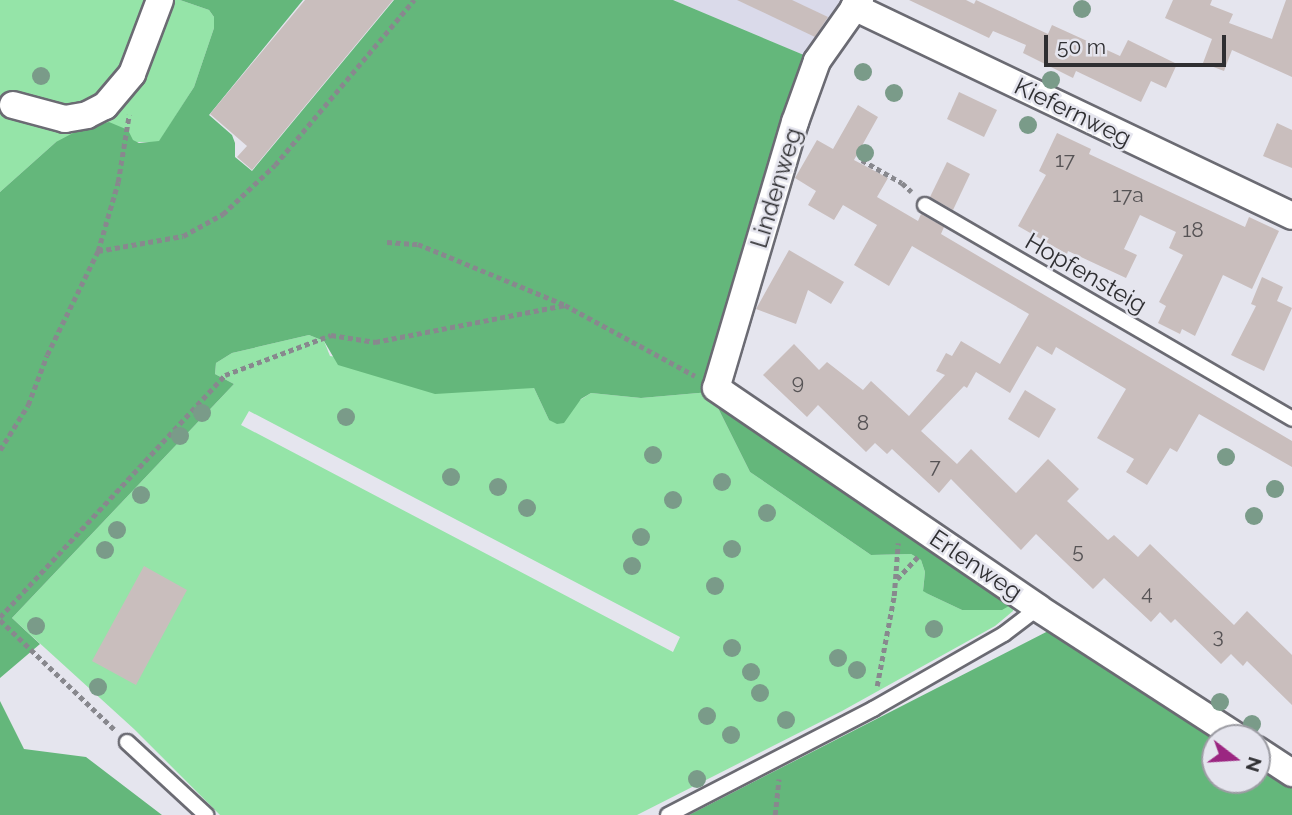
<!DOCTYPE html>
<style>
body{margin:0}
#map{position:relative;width:1292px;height:815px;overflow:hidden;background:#e5e5ee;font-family:Raleway,sans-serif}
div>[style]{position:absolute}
.built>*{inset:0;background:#dadaea}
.green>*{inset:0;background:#95e4a8}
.forest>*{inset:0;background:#64b77b}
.building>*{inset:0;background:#c9bebd}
.path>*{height:4.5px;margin-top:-2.25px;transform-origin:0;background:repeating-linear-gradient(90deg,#88888e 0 5px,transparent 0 8.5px)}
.roads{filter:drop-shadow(2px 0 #6b6b73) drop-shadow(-2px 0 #6b6b73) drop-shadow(0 2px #6b6b73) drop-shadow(0 -2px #6b6b73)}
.lane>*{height:14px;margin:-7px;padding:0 7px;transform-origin:7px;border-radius:7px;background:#fff}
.street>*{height:26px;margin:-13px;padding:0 13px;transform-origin:13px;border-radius:13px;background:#fff}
.trees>*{width:18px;height:18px;margin:-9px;border-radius:50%;background:#7a9b89}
span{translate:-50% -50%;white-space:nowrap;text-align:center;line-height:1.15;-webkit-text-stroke:5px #e5e5ee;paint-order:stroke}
.number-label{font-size:21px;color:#565355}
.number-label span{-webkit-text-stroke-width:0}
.street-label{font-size:24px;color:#2f2f32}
.north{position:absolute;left:1201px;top:724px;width:70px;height:70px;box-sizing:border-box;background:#e5e5ee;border:2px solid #9c9ca3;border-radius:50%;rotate:107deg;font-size:19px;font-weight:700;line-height:28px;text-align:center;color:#2f2f32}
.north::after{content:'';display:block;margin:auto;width:24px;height:32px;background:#9b2681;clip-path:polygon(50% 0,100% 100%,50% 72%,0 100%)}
.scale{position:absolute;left:1044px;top:35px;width:182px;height:32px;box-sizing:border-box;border:4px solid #2f2f32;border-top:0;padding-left:9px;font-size:21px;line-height:24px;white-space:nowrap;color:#2f2f32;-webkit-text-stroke:5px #e5e5ee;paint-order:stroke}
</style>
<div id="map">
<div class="built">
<div style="clip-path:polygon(673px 0,852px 0,811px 58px)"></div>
</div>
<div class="green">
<div style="clip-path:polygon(0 0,180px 0,209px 10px,214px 17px,214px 28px,194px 87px,159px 142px,56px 142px,0 192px)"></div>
<div style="clip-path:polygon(evenodd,309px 335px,324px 341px,330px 356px,534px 388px,549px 420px,591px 393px,641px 398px,710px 392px,750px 472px,871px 555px,911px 554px,921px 560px,925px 572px,923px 590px,928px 594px,962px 610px,1014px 603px,1013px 611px,995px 626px,842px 711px,637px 815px,220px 815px,134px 729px,12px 618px,234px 384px,215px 374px,216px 363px,232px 353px,309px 335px,249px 411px,680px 637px,673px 652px,241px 425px,249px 411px)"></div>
</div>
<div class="forest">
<div style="clip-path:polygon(180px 0,303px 0,209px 115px,232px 135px,235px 143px,235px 157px,252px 171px,394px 0,673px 0,811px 58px,713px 372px,1014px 603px,1002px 610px,962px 610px,928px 594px,923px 591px,925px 572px,921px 560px,911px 554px,871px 555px,750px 472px,710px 392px,641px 398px,591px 393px,581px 399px,564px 423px,557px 424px,549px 420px,534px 388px,435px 394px,338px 365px,324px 341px,309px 335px,232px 353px,216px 363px,215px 374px,234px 384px,12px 618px,40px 644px,0 678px,0 192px,56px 142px,73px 133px,109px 122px,128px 130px,133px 140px,139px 143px,159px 141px,194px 87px,214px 28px,214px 17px,209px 10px)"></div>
<div style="clip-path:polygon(1056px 627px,1215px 738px,1215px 780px,1257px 780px,1257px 762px,1292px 786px,1292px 815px,689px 815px)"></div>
<div style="clip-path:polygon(0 701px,24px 749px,86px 757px,162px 815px,0 815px)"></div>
</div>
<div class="building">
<div style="clip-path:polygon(305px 0,393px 0,252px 170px,237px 157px,247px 146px,210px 114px)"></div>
<div style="clip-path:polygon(737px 0,792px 0,828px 17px,815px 37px)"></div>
<div style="clip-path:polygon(909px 0,966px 0,974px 4px,976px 0,1048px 34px,1052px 25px,1120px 56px,1128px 40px,1177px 64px,1166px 88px,1151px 81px,1141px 102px,1076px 71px,1073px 78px,1023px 53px,1026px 45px,993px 31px,989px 38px)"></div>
<div style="clip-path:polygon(1173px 0,1212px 0,1210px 5px,1233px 14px,1229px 23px,1272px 39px,1286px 0,1292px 0,1292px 77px,1232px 50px,1224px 71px,1203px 63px,1212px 39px,1165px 18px)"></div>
<div style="clip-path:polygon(959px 92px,997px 110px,984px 137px,947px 119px)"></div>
<div style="clip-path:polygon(858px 105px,878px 117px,854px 160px,888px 178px,877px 197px,918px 221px,921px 214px,944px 227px,941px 234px,1292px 441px,1292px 467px,1199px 414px,1177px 452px,1170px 448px,1147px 485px,1126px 472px,1134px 459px,1097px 438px,1126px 389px,1056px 347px,1052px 355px,1037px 346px,1010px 393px,976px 372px,967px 388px,964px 386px,921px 431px,957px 464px,971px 449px,1016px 493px,1048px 459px,1079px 489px,1067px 501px,1108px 540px,1114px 535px,1138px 557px,1150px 544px,1234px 625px,1247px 611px,1292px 655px,1292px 705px,1247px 661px,1243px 666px,1231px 654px,1221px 664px,1175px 619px,1171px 623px,1160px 612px,1151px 622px,1104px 578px,1093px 589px,1036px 534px,1021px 550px,951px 479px,939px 493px,892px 449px,887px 454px,875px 443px,866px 452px,818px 405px,807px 417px,763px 375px,794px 344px,819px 370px,827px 362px,863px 390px,871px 381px,909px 416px,945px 375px,936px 371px,946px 353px,952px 356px,961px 341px,1000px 364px,1029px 314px,912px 246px,889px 286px,854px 265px,877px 225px,843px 205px,834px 220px,808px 205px,816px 191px,795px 178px,817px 140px,833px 149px)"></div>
<div style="clip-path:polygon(1277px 123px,1292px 130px,1292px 168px,1263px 156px)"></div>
<div style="clip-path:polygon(1057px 133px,1091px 149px,1089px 154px,1245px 227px,1249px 217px,1279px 231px,1252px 289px,1223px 275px,1195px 336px,1182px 329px,1180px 334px,1158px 323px,1166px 306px,1159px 302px,1183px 255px,1169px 248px,1176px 232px,1140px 215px,1124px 249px,1137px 255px,1126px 278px,1068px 251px,1067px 254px,1018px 226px,1046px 175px,1039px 171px)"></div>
<div style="clip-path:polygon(947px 162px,970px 174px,953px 210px,930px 197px)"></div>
<div style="clip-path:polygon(789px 250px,844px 282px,831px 304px,808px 290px,796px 324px,756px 309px)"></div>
<div style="clip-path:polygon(1262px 277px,1283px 287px,1277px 301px,1292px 308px,1264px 371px,1231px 355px,1256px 306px,1251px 304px)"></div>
<div style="clip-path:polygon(1025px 390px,1056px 409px,1039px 438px,1008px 419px)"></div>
<div style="clip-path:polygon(144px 566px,187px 590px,136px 685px,92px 661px)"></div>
</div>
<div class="path">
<div style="left:862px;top:160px;width:46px;rotate:29.9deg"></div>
<div style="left:902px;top:183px;width:13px;rotate:42deg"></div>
<div style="left:387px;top:242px;width:31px;rotate:4deg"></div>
<div style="left:418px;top:244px;width:159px;rotate:22.5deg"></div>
<div style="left:565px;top:305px;width:148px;rotate:28.6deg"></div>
<div style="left:98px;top:251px;width:86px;rotate:-10deg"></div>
<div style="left:183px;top:236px;width:46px;rotate:-28.8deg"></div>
<div style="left:223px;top:214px;width:71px;rotate:-43.3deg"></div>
<div style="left:275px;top:165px;width:216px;rotate:-49.9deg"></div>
<div style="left:0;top:450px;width:53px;rotate:-58.1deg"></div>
<div style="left:28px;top:405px;width:53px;rotate:-69.2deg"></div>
<div style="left:47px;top:355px;width:116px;rotate:-63.9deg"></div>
<div style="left:98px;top:251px;width:72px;rotate:-73.8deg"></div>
<div style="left:118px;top:182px;width:68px;rotate:-80.7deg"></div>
<div style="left:897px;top:579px;width:33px;rotate:-47deg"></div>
<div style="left:0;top:617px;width:330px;rotate:-47.1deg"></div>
<div style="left:225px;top:375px;width:113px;rotate:-20.7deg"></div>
<div style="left:331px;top:335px;width:45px;rotate:9deg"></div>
<div style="left:375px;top:342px;width:194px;rotate:-11deg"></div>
<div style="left:0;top:620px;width:158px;rotate:43.7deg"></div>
<div style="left:877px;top:686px;width:92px;rotate:-79.3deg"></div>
<div style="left:894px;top:596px;width:53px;rotate:-85.7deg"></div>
<div style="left:775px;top:815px;width:36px;rotate:-84deg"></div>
</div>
<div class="roads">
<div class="lane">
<div style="left:925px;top:205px;width:425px;rotate:30.2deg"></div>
<div style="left:127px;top:742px;width:108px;rotate:42.7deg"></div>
<div style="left:668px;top:815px;width:231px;rotate:-27.3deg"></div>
<div style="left:873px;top:709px;width:151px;rotate:-29.8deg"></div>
<div style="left:1004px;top:634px;width:43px;rotate:-37.4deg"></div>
</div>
<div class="street">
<div style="left:860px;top:0;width:75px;rotate:125.2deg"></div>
<div style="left:817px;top:61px;width:65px;rotate:109.8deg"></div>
<div style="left:795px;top:122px;width:277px;rotate:106.5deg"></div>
<div style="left:716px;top:388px;width:390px;rotate:34.3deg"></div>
<div style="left:1038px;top:608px;width:239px;rotate:32.9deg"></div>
<div style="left:854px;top:7px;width:485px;rotate:25.5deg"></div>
<div style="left:13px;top:105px;width:54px;rotate:15.1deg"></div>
<div style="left:65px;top:119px;width:22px;rotate:-10deg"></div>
<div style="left:87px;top:115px;width:20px;rotate:-27deg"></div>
<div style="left:105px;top:106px;width:42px;rotate:-49.8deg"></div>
<div style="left:132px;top:74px;width:79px;rotate:-69.3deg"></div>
<div style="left:1257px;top:750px;width:42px;rotate:33.3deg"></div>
</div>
</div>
<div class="trees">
<div style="left:1082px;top:9px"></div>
<div style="left:863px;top:72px"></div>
<div style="left:41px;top:76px"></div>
<div style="left:1051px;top:80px"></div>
<div style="left:894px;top:93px"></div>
<div style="left:1028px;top:125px"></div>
<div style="left:865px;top:153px"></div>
<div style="left:202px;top:413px"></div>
<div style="left:346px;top:417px"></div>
<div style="left:180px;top:436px"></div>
<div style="left:653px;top:455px"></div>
<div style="left:1226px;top:457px"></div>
<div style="left:451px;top:477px"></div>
<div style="left:722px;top:482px"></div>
<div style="left:498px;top:487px"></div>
<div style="left:1275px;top:489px"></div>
<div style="left:141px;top:495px"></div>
<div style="left:673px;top:500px"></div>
<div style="left:527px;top:508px"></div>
<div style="left:767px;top:513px"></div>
<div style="left:1254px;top:516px"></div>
<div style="left:117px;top:530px"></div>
<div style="left:641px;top:537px"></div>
<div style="left:732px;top:549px"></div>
<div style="left:105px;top:550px"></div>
<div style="left:632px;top:566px"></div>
<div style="left:715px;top:586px"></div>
<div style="left:36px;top:626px"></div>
<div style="left:934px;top:629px"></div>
<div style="left:732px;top:648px"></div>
<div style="left:838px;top:658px"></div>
<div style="left:857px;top:670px"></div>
<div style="left:751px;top:672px"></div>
<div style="left:98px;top:687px"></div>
<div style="left:760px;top:693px"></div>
<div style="left:1220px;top:702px"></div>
<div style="left:707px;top:716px"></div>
<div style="left:786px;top:720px"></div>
<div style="left:1252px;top:724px"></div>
<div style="left:731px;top:735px"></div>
<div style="left:697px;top:779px"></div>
</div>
<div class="number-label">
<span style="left:1065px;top:160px">17</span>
<span style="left:1128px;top:195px">17a</span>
<span style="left:1193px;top:230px">18</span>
<span style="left:798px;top:382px">9</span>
<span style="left:863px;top:423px">8</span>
<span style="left:935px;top:466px">7</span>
<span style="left:1078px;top:551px">5</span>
<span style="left:1147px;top:593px">4</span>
<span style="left:1218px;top:636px">3</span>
</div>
<div class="street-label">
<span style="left:1073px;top:112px;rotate:26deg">Kiefernweg</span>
<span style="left:776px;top:188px;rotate:-73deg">Lindenweg</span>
<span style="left:1086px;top:273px;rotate:30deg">Hopfensteig</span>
<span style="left:976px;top:565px;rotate:34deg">Erlenweg</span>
</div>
<div class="north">N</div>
<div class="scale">50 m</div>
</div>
